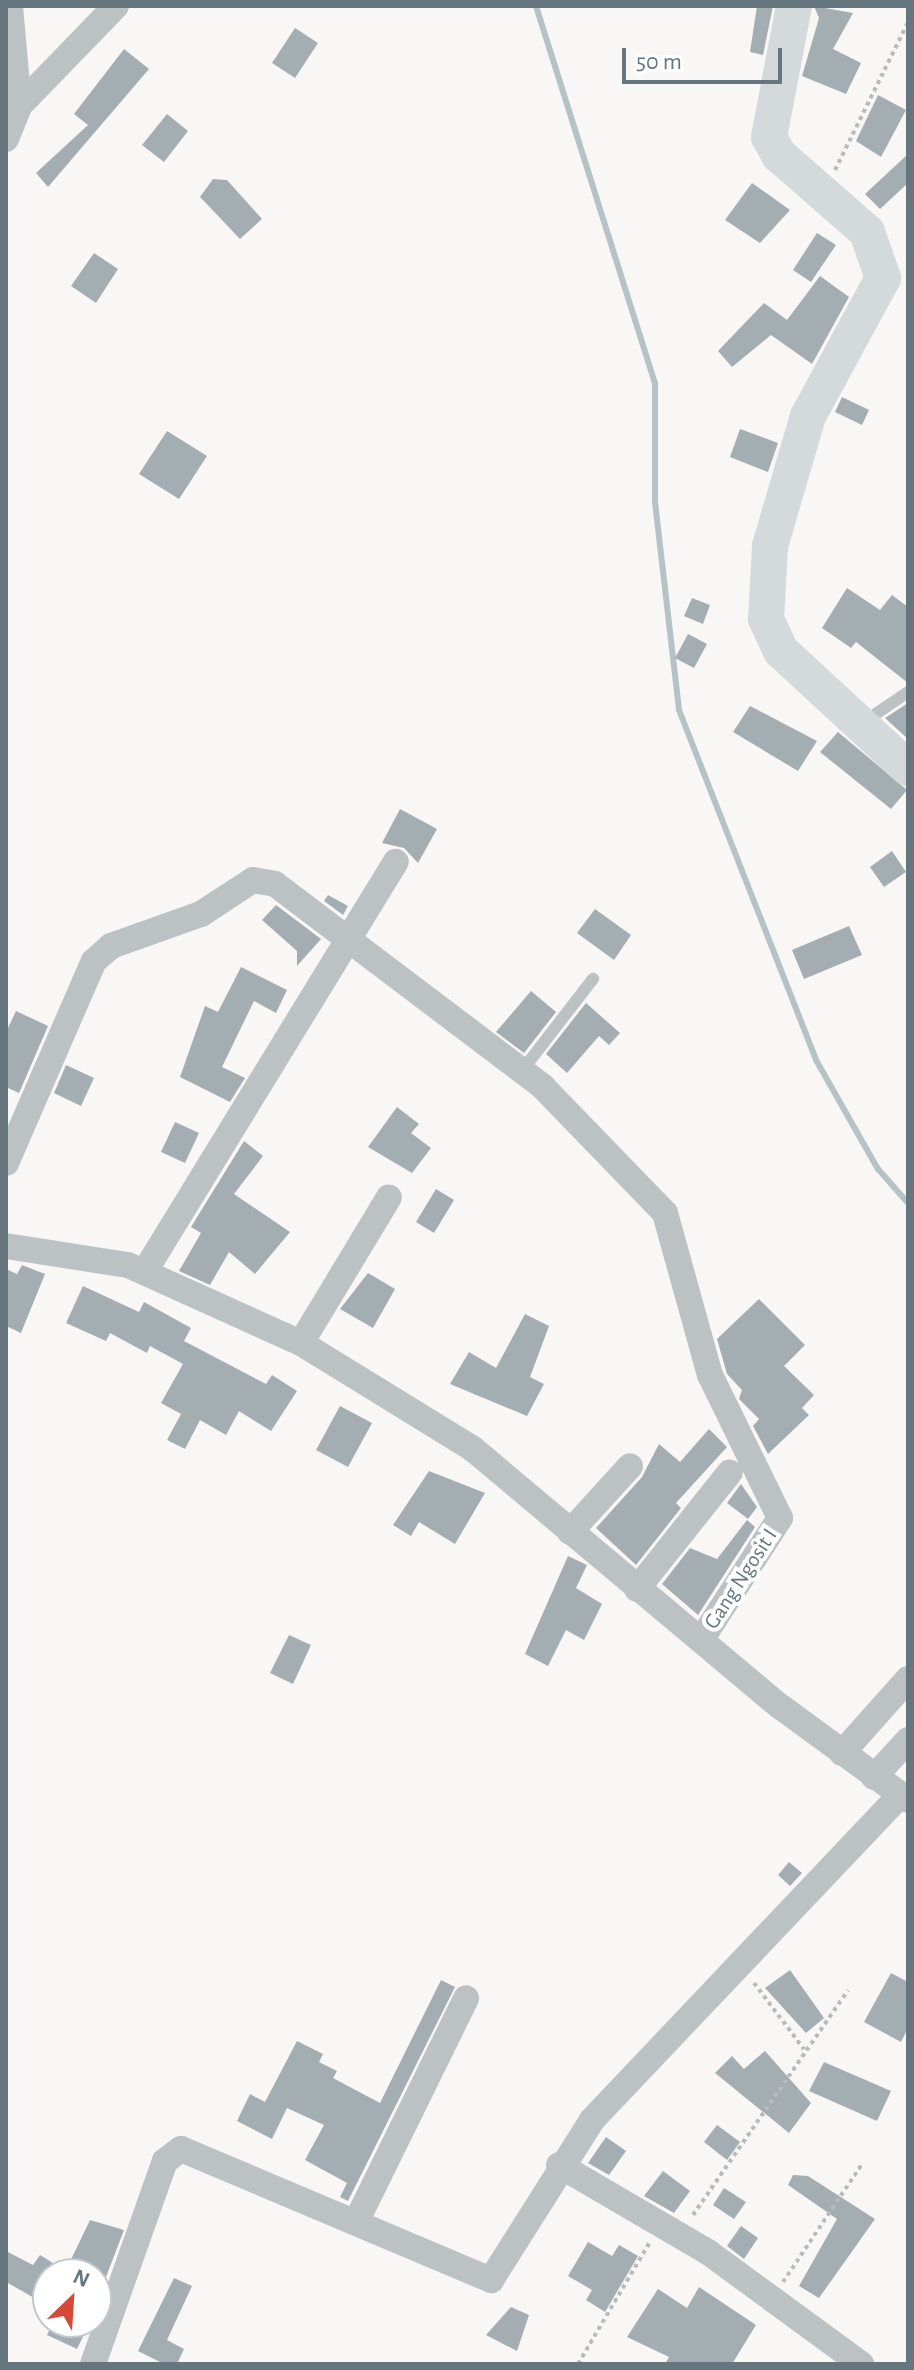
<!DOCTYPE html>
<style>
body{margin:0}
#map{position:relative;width:914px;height:2370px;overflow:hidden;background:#f8f7f5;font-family:"Alegreya Sans",sans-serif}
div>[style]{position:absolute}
.stream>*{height:6px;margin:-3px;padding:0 3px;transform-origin:3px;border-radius:3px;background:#b6c3c6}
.building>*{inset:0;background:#a4aeb2}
.path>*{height:4px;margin-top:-2px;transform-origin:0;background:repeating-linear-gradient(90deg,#b7bbbd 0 4px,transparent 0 8px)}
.lane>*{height:12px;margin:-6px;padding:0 6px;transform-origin:6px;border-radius:6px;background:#bcc2c4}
.street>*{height:26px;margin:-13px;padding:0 13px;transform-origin:13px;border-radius:13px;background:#bcc2c4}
.secondary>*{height:36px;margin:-18px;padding:0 18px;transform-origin:18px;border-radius:18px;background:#d4d9db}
span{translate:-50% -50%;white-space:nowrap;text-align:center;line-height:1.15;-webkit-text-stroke:8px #fff;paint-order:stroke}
.street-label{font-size:22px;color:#65767e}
.frame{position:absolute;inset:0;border:8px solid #65767e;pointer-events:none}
.north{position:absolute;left:32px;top:2258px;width:80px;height:80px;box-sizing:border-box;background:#fff;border:2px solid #c1c8cb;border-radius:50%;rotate:25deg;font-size:22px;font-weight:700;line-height:32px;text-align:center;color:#65767e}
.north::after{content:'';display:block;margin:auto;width:28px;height:36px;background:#d64837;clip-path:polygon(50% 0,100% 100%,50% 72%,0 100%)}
.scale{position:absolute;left:622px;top:48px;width:160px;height:36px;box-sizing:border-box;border:4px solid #65767e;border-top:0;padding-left:10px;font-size:24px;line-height:28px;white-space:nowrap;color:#65767e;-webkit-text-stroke:6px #fff;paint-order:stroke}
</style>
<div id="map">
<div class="stream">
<div style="left:536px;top:6px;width:395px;rotate:72.5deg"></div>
<div style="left:655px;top:383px;width:119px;rotate:90deg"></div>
<div style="left:655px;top:502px;width:209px;rotate:83.4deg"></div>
<div style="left:679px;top:710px;width:376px;rotate:68.6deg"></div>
<div style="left:816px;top:1060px;width:125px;rotate:60.4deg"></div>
<div style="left:878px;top:1169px;width:45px;rotate:48.6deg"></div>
</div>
<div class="building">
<div style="clip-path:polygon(757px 6px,773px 6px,763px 55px,750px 52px)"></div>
<div style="clip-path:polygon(814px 6px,853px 13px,833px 49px,861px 63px,846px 94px,802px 76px,819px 18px)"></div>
<div style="clip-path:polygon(295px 28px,318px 43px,295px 78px,272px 63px)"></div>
<div style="clip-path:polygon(124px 49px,149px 69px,48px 187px,36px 173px,88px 125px,74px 114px)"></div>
<div style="clip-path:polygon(878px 95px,906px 110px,881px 157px,856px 141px)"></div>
<div style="clip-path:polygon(167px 114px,188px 131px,164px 162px,142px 145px)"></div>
<div style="clip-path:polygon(908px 154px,908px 183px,880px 209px,865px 194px)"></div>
<div style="clip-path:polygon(213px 179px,227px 180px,262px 219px,240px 239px,200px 197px)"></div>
<div style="clip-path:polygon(752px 183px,790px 210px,760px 243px,725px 220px)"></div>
<div style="clip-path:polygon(817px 233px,836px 245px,811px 282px,793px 270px)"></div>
<div style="clip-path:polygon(94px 253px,118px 269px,96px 303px,71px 286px)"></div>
<div style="clip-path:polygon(820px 276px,849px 297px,812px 364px,771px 335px,732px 367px,718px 351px,764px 303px,787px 320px)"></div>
<div style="clip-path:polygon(842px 397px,869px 410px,862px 425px,835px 412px)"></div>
<div style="clip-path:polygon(740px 429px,778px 443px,768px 472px,730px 457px)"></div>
<div style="clip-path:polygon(167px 431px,207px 456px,179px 499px,139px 474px)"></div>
<div style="clip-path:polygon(847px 588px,880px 610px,892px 595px,908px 607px,908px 683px,856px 642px,851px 648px,822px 628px)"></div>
<div style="clip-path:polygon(692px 598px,710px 605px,703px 624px,684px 616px)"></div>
<div style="clip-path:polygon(688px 634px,707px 644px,694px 668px,675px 658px)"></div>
<div style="clip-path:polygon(908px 703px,908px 739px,885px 718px)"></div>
<div style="clip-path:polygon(750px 706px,817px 741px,798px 771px,733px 732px)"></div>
<div style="clip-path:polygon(838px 732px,907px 790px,891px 809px,820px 752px)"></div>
<div style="clip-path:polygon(400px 809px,437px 829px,418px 863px,404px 848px,382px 843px)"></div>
<div style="clip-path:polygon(892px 851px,906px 872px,884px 887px,870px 867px)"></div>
<div style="clip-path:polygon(328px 895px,348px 906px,343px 915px,324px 901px)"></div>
<div style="clip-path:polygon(276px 905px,321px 939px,297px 966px,297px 951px,262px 920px)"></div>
<div style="clip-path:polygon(595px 909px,631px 935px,614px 960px,577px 933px)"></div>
<div style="clip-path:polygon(849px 926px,862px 955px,804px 979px,792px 950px)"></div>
<div style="clip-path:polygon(241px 967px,287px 990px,276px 1013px,254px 1001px,222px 1067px,245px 1078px,230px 1102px,180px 1077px,205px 1006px,218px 1012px)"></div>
<div style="clip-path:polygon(531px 991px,556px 1012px,524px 1053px,496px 1032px)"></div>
<div style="clip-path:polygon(586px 1003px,620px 1033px,609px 1045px,599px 1036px,567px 1073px,546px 1054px)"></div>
<div style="clip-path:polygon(16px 1011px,48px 1026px,19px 1093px,6px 1087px,6px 1032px)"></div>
<div style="clip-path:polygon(66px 1065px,94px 1078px,81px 1106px,54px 1093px)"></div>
<div style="clip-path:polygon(397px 1107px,419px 1124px,411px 1133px,431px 1148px,412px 1173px,368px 1147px)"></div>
<div style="clip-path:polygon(175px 1122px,199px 1133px,185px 1163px,161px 1152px)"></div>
<div style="clip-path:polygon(244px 1141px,263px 1156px,234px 1194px,290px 1232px,255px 1274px,229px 1252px,210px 1285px,179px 1271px,201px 1233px,191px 1227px)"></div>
<div style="clip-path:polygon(436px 1189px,454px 1200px,434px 1233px,416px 1222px)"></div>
<div style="clip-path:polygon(22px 1265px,45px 1274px,21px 1333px,6px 1326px,6px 1269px,17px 1274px)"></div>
<div style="clip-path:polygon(368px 1273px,395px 1289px,373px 1328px,340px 1309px)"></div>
<div style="clip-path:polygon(83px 1286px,139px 1312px,144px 1302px,191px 1328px,184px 1341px,266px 1384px,272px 1375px,297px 1391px,271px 1431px,239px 1411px,226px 1435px,200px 1420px,185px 1449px,167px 1440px,181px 1414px,161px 1403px,183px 1364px,150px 1346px,147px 1353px,110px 1333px,106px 1341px,66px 1323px)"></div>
<div style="clip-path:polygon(759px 1299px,805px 1345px,784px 1366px,814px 1395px,802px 1408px,809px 1415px,768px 1454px,753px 1426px,759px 1419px,739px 1399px,742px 1390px,727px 1374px,717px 1339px)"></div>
<div style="clip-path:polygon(525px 1314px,549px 1326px,530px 1377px,544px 1384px,527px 1416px,450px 1384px,469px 1352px,496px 1368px)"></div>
<div style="clip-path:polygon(340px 1406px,372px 1423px,348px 1467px,316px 1450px)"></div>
<div style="clip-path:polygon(709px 1429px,727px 1447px,676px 1503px,681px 1508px,636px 1565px,596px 1528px,642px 1477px,659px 1444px,680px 1462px)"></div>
<div style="clip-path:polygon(429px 1471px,485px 1493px,455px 1544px,419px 1522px,411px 1536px,393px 1525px)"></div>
<div style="clip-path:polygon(741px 1484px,757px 1507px,748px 1519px,727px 1503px)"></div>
<div style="clip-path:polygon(747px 1520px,755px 1527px,698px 1615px,662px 1584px,690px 1548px,717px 1559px)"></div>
<div style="clip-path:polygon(568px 1556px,587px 1565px,576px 1588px,602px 1604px,584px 1640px,566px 1630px,548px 1666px,525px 1654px)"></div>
<div style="clip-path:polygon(289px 1635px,311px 1645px,293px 1684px,270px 1673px)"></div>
<div style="clip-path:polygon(789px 1862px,802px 1873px,790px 1886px,778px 1875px)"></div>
<div style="clip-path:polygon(790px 1970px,824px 2018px,806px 2033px,765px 1988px)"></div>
<div style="clip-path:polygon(891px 1973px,908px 1982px,908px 2028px,901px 2042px,864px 2022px)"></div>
<div style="clip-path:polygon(441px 1980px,455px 1987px,348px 2201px,340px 2197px,347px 2183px,305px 2160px,324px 2125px,287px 2108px,272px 2139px,237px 2121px,250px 2094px,265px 2102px,297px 2041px,323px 2054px,319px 2062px,337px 2071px,333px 2078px,380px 2103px)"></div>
<div style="clip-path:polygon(765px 2051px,811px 2103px,789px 2133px,715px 2073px,732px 2056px,744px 2069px)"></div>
<div style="clip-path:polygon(824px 2062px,891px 2091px,877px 2121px,809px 2091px)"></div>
<div style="clip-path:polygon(717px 2125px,740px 2142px,727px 2160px,704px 2142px)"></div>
<div style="clip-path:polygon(606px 2137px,626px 2151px,609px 2175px,588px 2163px)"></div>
<div style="clip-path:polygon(663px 2171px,690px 2191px,674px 2213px,644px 2196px)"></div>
<div style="clip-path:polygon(793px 2175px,808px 2176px,875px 2219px,819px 2298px,799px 2286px,837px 2219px,788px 2185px)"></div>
<div style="clip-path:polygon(724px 2188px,746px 2202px,734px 2219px,713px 2205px)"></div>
<div style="clip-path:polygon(90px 2220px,124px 2230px,96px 2303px,96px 2274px,64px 2274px)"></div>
<div style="clip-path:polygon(741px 2226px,758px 2238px,744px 2259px,727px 2246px)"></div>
<div style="clip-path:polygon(588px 2242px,612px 2256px,619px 2245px,638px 2256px,605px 2312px,586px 2300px,592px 2290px,568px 2276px)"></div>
<div style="clip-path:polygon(6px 2251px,33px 2265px,40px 2255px,58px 2266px,38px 2300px,6px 2282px)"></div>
<div style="clip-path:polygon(174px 2278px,192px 2286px,167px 2340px,184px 2349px,177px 2364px,164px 2364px,138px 2351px)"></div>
<div style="clip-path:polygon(699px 2287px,756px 2325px,732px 2364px,665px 2364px,669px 2357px,627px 2337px,658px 2289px,687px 2308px)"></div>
<div style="clip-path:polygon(511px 2307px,529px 2315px,517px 2351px,486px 2335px)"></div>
<div style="clip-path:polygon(53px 2322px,90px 2322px,77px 2349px,47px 2335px)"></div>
</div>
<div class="path">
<div style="left:835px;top:170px;width:165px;rotate:-63.7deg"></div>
<div style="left:754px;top:1983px;width:83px;rotate:52.9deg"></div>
<div style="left:693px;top:2215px;width:273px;rotate:-55.4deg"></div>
<div style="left:783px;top:2282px;width:142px;rotate:-56.2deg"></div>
<div style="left:578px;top:2364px;width:142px;rotate:-59.5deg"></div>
</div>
<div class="lane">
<div style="left:864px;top:722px;width:53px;rotate:-34.3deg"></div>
<div style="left:521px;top:1072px;width:118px;rotate:-52.3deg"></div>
</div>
<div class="street">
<div style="left:10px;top:6px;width:100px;rotate:84.9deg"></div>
<div style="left:6px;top:139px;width:35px;rotate:-68deg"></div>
<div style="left:19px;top:106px;width:139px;rotate:-45.9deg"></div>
<div style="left:6px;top:1163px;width:220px;rotate:-66.5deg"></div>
<div style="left:94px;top:961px;width:23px;rotate:-41deg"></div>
<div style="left:111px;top:946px;width:96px;rotate:-19.6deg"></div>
<div style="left:201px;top:914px;width:62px;rotate:-33.2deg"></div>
<div style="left:253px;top:880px;width:22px;rotate:10deg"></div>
<div style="left:275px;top:884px;width:336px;rotate:37.1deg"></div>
<div style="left:543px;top:1087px;width:175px;rotate:45.9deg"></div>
<div style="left:665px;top:1213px;width:168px;rotate:74.5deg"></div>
<div style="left:710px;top:1375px;width:159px;rotate:63.9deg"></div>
<div style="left:780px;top:1518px;width:145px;rotate:122.9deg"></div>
<div style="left:6px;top:1246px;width:123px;rotate:8.9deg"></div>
<div style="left:128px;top:1265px;width:190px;rotate:24.3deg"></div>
<div style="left:301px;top:1343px;width:202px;rotate:31.6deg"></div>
<div style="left:473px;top:1449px;width:402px;rotate:40deg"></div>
<div style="left:781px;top:1707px;width:157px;rotate:36.2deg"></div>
<div style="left:145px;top:1271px;width:480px;rotate:-58.5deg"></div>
<div style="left:301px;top:1343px;width:170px;rotate:-58.9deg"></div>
<div style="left:570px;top:1532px;width:89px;rotate:-47.7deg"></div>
<div style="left:637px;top:1589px;width:149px;rotate:-51.5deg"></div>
<div style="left:842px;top:1753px;width:99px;rotate:-48.3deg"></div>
<div style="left:874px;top:1777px;width:50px;rotate:-47.4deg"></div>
<div style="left:559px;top:2165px;width:173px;rotate:30.3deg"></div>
<div style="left:708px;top:2252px;width:190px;rotate:36.2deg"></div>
<div style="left:357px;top:2220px;width:247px;rotate:-63.8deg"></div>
<div style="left:93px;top:2364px;width:215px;rotate:-70.5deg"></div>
<div style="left:165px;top:2161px;width:20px;rotate:-37deg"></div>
<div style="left:181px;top:2149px;width:337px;rotate:22.9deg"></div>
<div style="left:491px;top:2280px;width:189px;rotate:-57.7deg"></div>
<div style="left:592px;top:2120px;width:448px;rotate:-46.5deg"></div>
</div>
<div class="secondary">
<div style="left:794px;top:6px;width:133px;rotate:100.8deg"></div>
<div style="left:769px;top:137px;width:21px;rotate:61deg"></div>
<div style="left:779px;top:155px;width:117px;rotate:41.2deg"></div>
<div style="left:867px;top:232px;width:49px;rotate:70.8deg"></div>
<div style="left:883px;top:278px;width:157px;rotate:118.5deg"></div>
<div style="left:808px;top:416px;width:135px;rotate:106.3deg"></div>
<div style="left:770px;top:546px;width:73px;rotate:93.1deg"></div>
<div style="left:766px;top:619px;width:35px;rotate:65deg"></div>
<div style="left:781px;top:651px;width:173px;rotate:42.7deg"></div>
</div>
<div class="street-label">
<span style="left:741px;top:1579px;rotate:-57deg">Gang Ngosit I</span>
</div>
<div class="frame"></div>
<div class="north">N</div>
<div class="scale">50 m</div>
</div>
